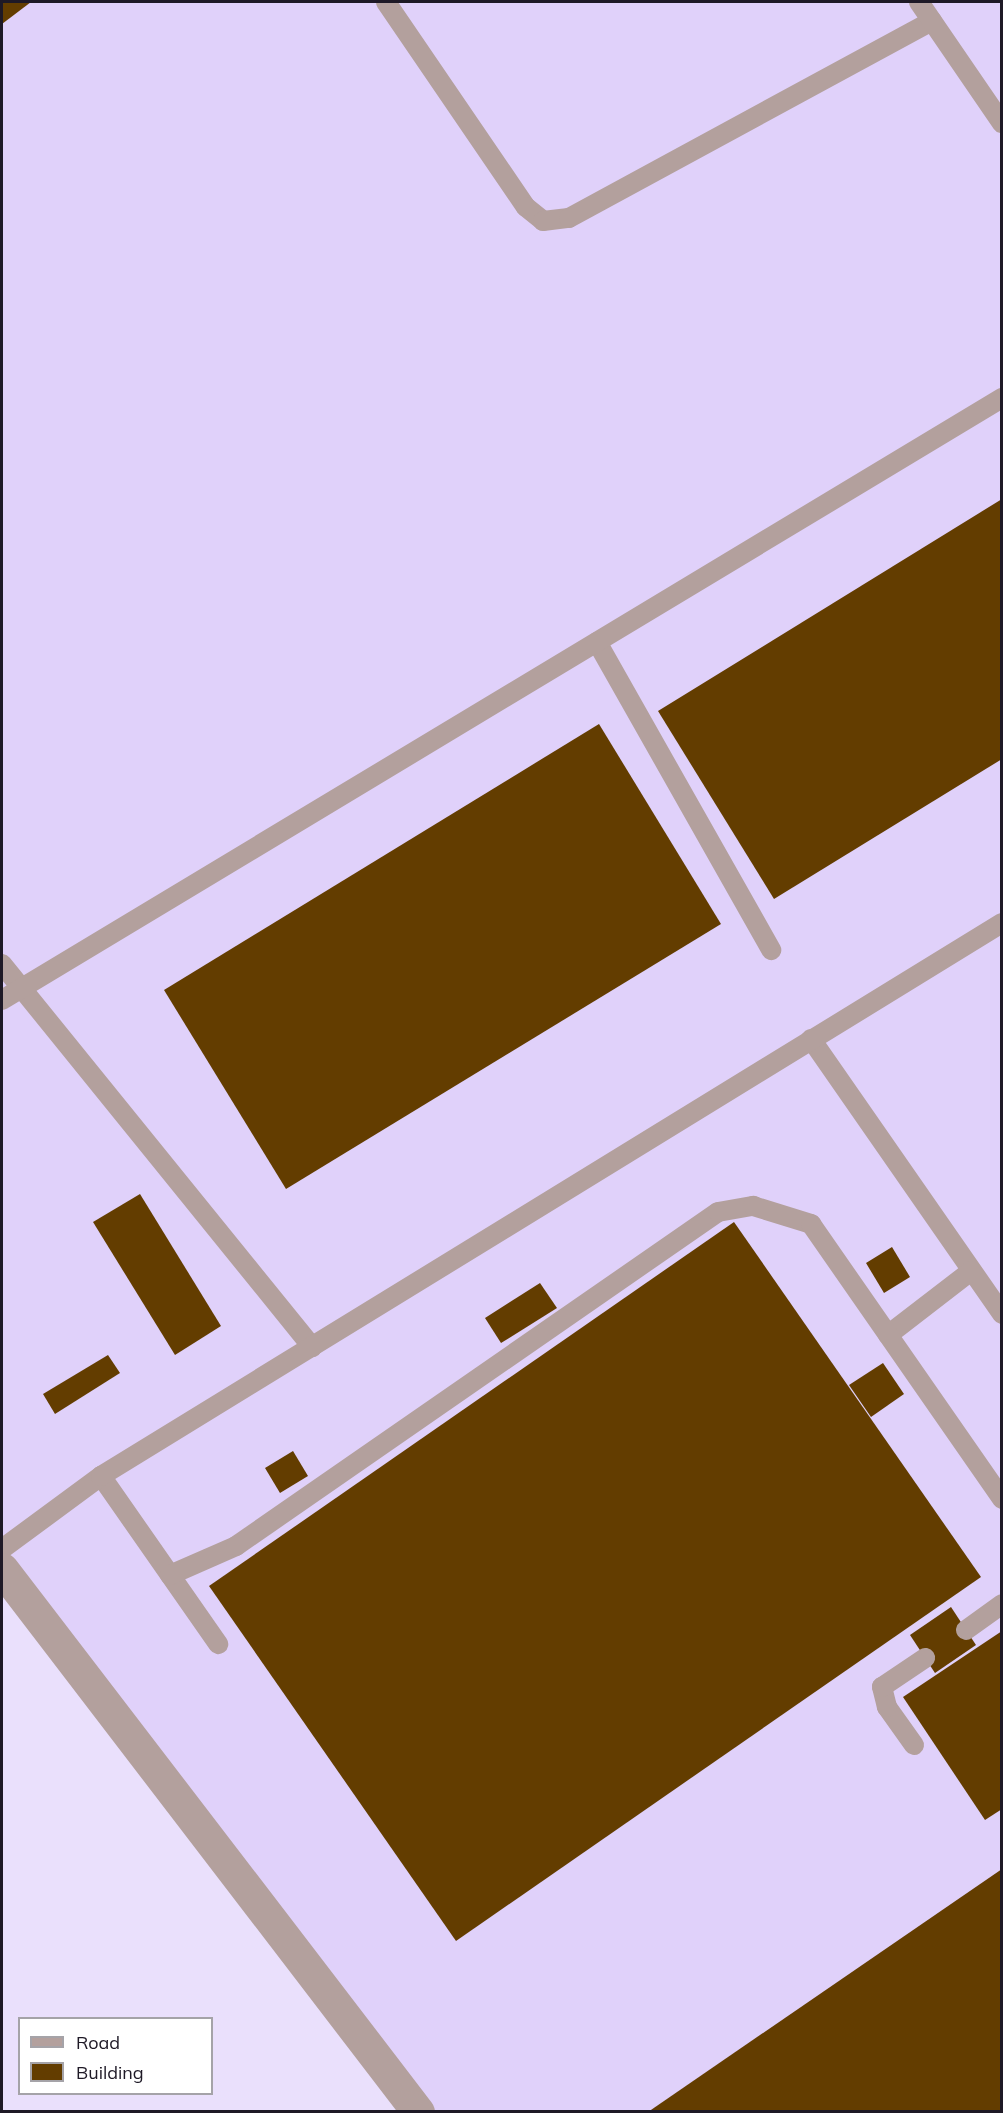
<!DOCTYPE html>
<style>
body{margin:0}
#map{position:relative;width:1003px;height:2113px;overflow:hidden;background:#eae0fc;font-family:Mulish,sans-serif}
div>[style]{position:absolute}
.built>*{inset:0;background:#e0d1fa}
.building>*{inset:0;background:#633d00}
.lane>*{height:20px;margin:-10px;padding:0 10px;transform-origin:10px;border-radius:10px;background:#b3a09d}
.street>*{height:33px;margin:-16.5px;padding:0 16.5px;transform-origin:16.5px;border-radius:16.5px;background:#b3a09d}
span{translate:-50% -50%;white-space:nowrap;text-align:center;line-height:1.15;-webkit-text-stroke:6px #fff;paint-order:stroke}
.frame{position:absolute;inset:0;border:3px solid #1e1926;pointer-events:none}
.legend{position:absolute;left:18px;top:2017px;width:195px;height:78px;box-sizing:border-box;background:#fff;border:2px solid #a5a3a8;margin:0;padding:8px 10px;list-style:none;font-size:18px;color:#1e1926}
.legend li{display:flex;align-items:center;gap:12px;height:30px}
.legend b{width:30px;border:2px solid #a5a3a8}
</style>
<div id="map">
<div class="built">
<div style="clip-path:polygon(2px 2px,1001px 2px,1001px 2111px,422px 2111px,2px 1569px)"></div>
</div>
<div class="building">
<div style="clip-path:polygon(2px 2px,31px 2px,2px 24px)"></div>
<div style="clip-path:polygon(1002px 499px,1002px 759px,774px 899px,658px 711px)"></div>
<div style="clip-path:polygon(599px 724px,721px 924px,286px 1189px,164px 990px)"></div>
<div style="clip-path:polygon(140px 1194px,221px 1326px,175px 1355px,93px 1222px)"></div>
<div style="clip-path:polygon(734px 1222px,981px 1577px,456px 1941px,209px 1586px)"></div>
<div style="clip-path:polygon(892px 1247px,910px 1277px,884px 1293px,866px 1263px)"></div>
<div style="clip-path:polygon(540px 1283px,557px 1308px,501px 1343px,485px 1318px)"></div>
<div style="clip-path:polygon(108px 1355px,120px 1373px,55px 1414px,43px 1394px)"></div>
<div style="clip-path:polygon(883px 1363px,904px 1394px,871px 1417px,849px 1385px)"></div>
<div style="clip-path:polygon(293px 1451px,308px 1476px,280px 1493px,265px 1468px)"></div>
<div style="clip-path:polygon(951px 1607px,976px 1645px,935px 1673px,910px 1635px)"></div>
<div style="clip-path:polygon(1002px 1631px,1002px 1809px,985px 1820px,903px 1697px)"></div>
<div style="clip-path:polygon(1002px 1869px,1002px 2112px,648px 2112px)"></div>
</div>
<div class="lane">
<div style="left:386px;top:2px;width:248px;rotate:55.7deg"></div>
<div style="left:526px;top:207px;width:22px;rotate:39deg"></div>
<div style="left:543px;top:221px;width:26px;rotate:-7deg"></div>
<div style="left:569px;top:218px;width:413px;rotate:-28.5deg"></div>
<div style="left:919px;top:2px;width:147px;rotate:55.6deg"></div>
<div style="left:597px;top:642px;width:354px;rotate:60.5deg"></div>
<div style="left:2px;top:964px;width:493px;rotate:51deg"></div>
<div style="left:2px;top:1000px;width:1167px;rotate:-31.05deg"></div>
<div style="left:811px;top:1039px;width:335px;rotate:55.2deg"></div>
<div style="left:888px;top:1335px;width:105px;rotate:-37.6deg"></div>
<div style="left:101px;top:1476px;width:205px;rotate:55.1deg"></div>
<div style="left:2px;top:1549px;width:123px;rotate:-36.4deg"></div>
<div style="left:101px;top:1476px;width:1057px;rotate:-31.54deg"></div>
<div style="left:170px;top:1575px;width:72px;rotate:-23.7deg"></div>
<div style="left:236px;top:1546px;width:586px;rotate:-34.72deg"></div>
<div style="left:718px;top:1212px;width:36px;rotate:-10deg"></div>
<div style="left:753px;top:1206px;width:61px;rotate:17.2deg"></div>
<div style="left:811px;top:1224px;width:335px;rotate:55.2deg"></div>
<div style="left:966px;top:1630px;width:44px;rotate:-35.8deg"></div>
<div style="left:914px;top:1745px;width:47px;rotate:-125.4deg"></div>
<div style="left:887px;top:1707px;width:21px;rotate:-104deg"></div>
<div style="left:882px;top:1687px;width:52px;rotate:-34deg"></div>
</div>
<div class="street">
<div style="left:2px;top:1569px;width:684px;rotate:52.54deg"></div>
</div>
<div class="frame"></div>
<ul class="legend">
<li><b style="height:8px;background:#b3a09d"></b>Road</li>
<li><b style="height:16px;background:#633d00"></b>Building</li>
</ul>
</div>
